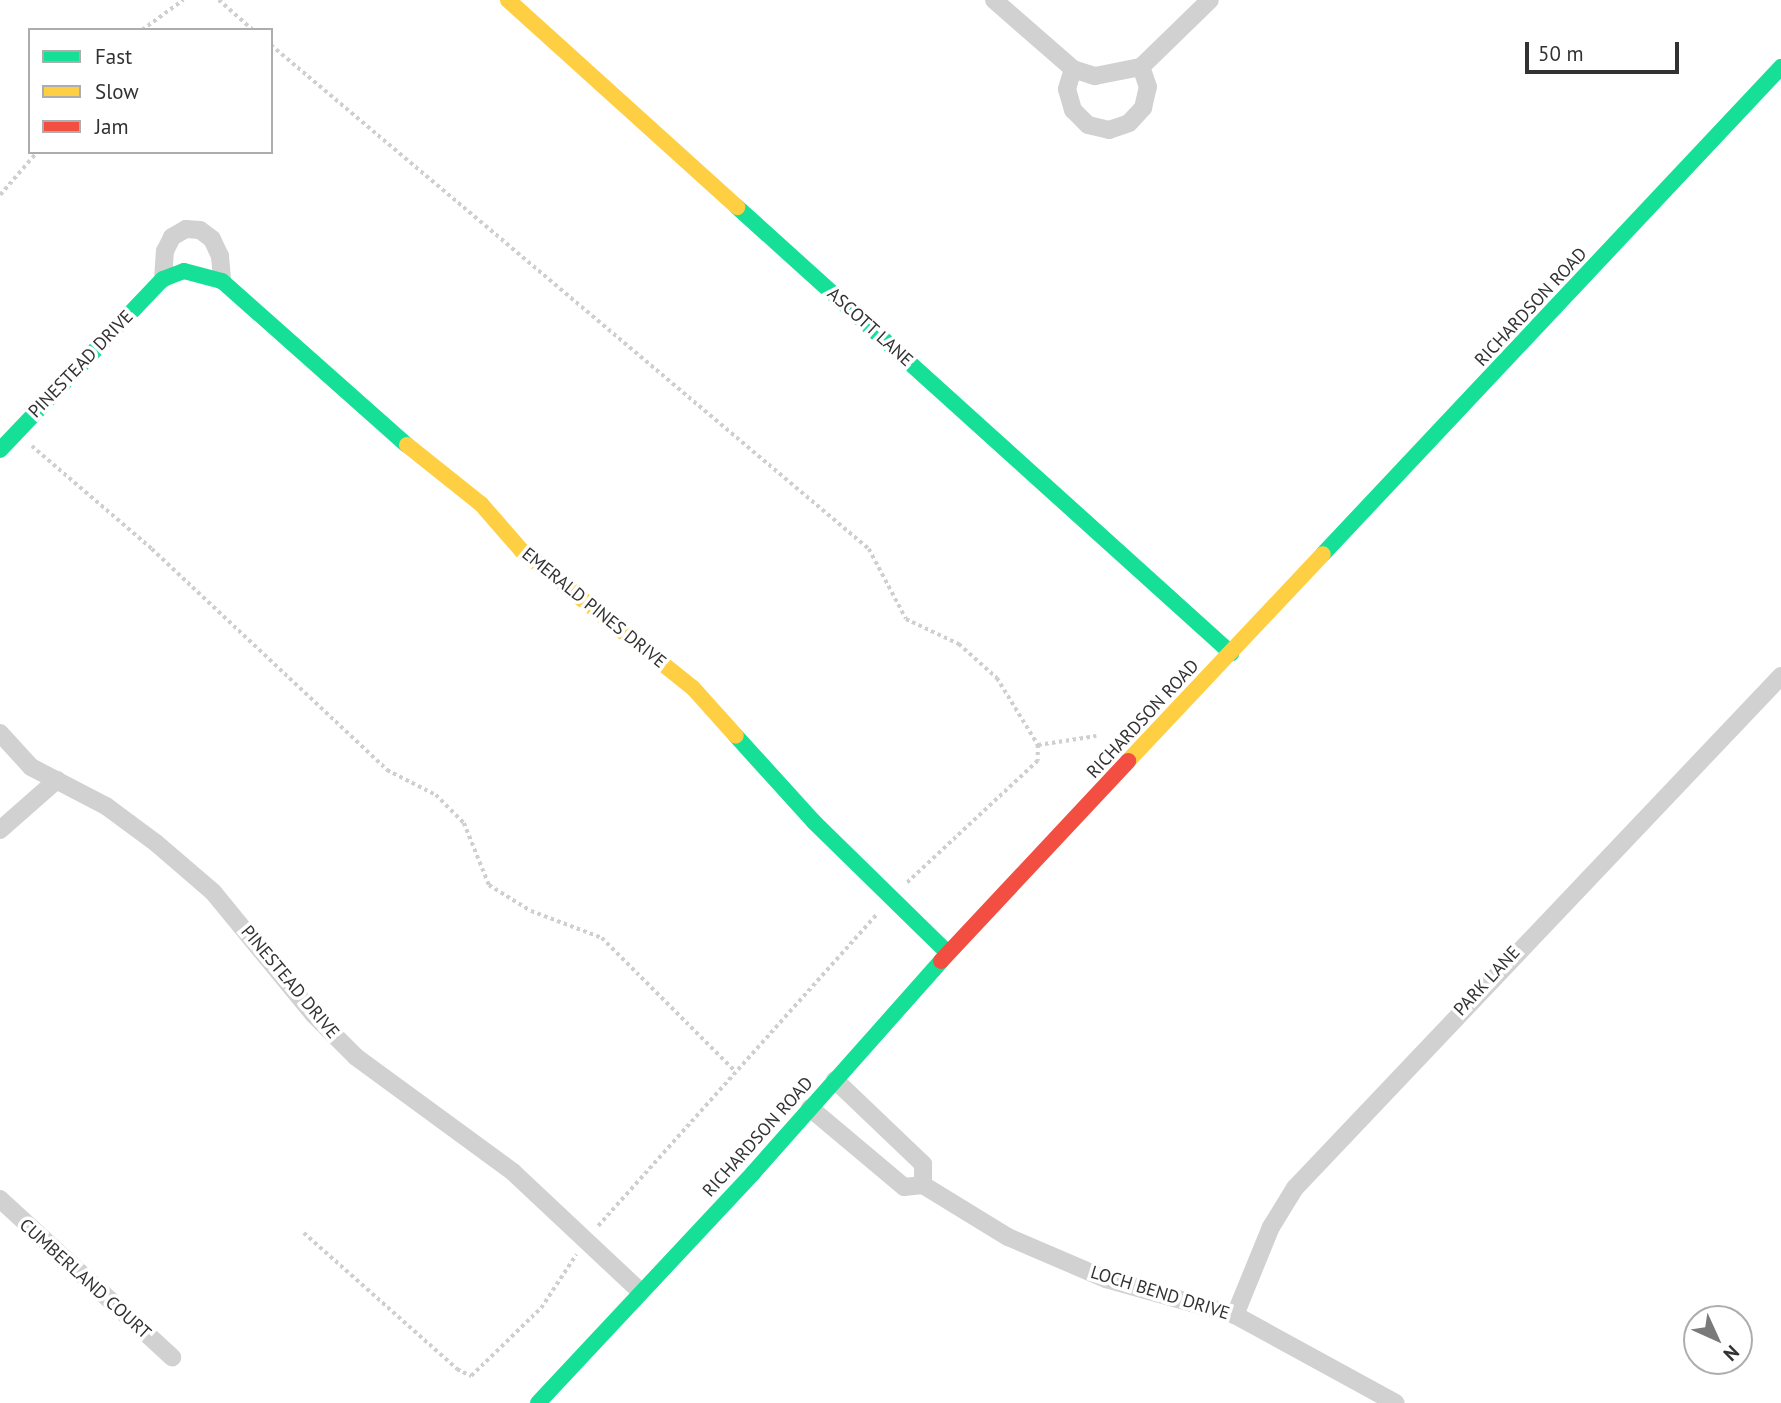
<!DOCTYPE html>
<style>
body{margin:0}
#map{position:relative;width:1781px;height:1403px;overflow:hidden;background:#fff;font-family:"PT Sans",sans-serif}
div>[style]{position:absolute}
.path>*{height:3.5px;margin-top:-1.75px;transform-origin:0;background:repeating-linear-gradient(90deg,#cfcfcf 0 3.5px,transparent 0 7px)}
.street>*{height:18px;margin:-9px;padding:0 9px;transform-origin:9px;border-radius:9px;background:#d1d1d1}
.fast>*{height:16px;margin:-8px;padding:0 8px;transform-origin:8px;border-radius:8px;background:#16e098}
.slow>*{height:16px;margin:-8px;padding:0 8px;transform-origin:8px;border-radius:8px;background:#ffcf43}
.jam>*{height:16px;margin:-8px;padding:0 8px;transform-origin:8px;border-radius:8px;background:#f24e42}
span{translate:-50% -50%;white-space:nowrap;text-align:center;line-height:1.15;-webkit-text-stroke:7px #fff;paint-order:stroke}
.street-label{font-size:18px;color:#323232}
.legend{position:absolute;left:28px;top:28px;width:245px;height:126px;box-sizing:border-box;background:#fff;border:2px solid #adadad;margin:0;padding:9px 12px;list-style:none;font-size:21px;color:#323232}
.legend li{display:flex;align-items:center;gap:14px;height:35px}
.legend b{width:35px;border:2px solid #adadad}
.north{position:absolute;left:1683px;top:1305px;width:70px;height:70px;box-sizing:border-box;background:#fff;border:2px solid #adadad;border-radius:50%;rotate:135deg;font-size:19px;font-weight:700;line-height:28px;text-align:center;color:#323232}
.north::after{content:'';display:block;margin:auto;width:24px;height:32px;background:#7a7a7a;clip-path:polygon(50% 0,100% 100%,50% 72%,0 100%)}
.scale{position:absolute;left:1525px;top:42px;width:154px;height:32px;box-sizing:border-box;border:4px solid #323232;border-top:0;padding-left:9px;font-size:21px;line-height:24px;white-space:nowrap;color:#323232;-webkit-text-stroke:5px #fff;paint-order:stroke}
</style>
<div id="map">
<div class="path">
<div style="left:219px;top:0;width:45px;rotate:41.4deg"></div>
<div style="left:142px;top:30px;width:51px;rotate:-36.2deg"></div>
<div style="left:271px;top:45px;width:782px;rotate:40.12deg"></div>
<div style="left:869px;top:549px;width:79px;rotate:62.1deg"></div>
<div style="left:906px;top:619px;width:59px;rotate:25.3deg"></div>
<div style="left:959px;top:644px;width:51px;rotate:41.8deg"></div>
<div style="left:997px;top:678px;width:79px;rotate:58.5deg"></div>
<div style="left:1038px;top:745px;width:16px;rotate:90deg"></div>
<div style="left:1038px;top:761px;width:179px;rotate:137deg"></div>
<div style="left:0;top:195px;width:57px;rotate:-49.3deg"></div>
<div style="left:32px;top:446px;width:158px;rotate:40.6deg"></div>
<div style="left:152px;top:549px;width:323px;rotate:43.2deg"></div>
<div style="left:387px;top:770px;width:55px;rotate:27deg"></div>
<div style="left:436px;top:795px;width:40px;rotate:45deg"></div>
<div style="left:464px;top:823px;width:67px;rotate:68deg"></div>
<div style="left:489px;top:885px;width:49px;rotate:31.8deg"></div>
<div style="left:531px;top:911px;width:76px;rotate:20.8deg"></div>
<div style="left:602px;top:938px;width:187px;rotate:45deg"></div>
<div style="left:1038px;top:745px;width:59px;rotate:-8.8deg"></div>
<div style="left:598px;top:1226px;width:419px;rotate:-48.2deg"></div>
<div style="left:304px;top:1233px;width:205px;rotate:41.6deg"></div>
<div style="left:457px;top:1369px;width:16px;rotate:27deg"></div>
<div style="left:471px;top:1376px;width:98px;rotate:-44.2deg"></div>
<div style="left:541px;top:1308px;width:64px;rotate:-56.6deg"></div>
</div>
<div class="street">
<div style="left:994px;top:0;width:105px;rotate:41.1deg"></div>
<div style="left:1073px;top:69px;width:23px;rotate:18deg"></div>
<div style="left:1095px;top:76px;width:47px;rotate:-11.1deg"></div>
<div style="left:1141px;top:67px;width:96px;rotate:-44.2deg"></div>
<div style="left:1073px;top:69px;width:21px;rotate:107deg"></div>
<div style="left:1067px;top:89px;width:22px;rotate:74deg"></div>
<div style="left:1073px;top:110px;width:21px;rotate:45deg"></div>
<div style="left:1088px;top:125px;width:22px;rotate:13deg"></div>
<div style="left:1109px;top:130px;width:21px;rotate:-19deg"></div>
<div style="left:1129px;top:123px;width:21px;rotate:-47deg"></div>
<div style="left:1143px;top:108px;width:22px;rotate:-77deg"></div>
<div style="left:1148px;top:87px;width:21px;rotate:-109deg"></div>
<div style="left:163px;top:279px;width:28px;rotate:-86deg"></div>
<div style="left:165px;top:251px;width:16px;rotate:-63deg"></div>
<div style="left:172px;top:237px;width:16px;rotate:-30deg"></div>
<div style="left:186px;top:229px;width:14px;rotate:4deg"></div>
<div style="left:200px;top:230px;width:15px;rotate:37deg"></div>
<div style="left:212px;top:239px;width:19px;rotate:65deg"></div>
<div style="left:220px;top:256px;width:25px;rotate:85deg"></div>
<div style="left:0;top:733px;width:46px;rotate:47.6deg"></div>
<div style="left:31px;top:767px;width:85px;rotate:27.5deg"></div>
<div style="left:106px;top:806px;width:62px;rotate:36.5deg"></div>
<div style="left:156px;top:843px;width:75px;rotate:40.7deg"></div>
<div style="left:213px;top:892px;width:159px;rotate:50.6deg"></div>
<div style="left:314px;top:1015px;width:59px;rotate:45deg"></div>
<div style="left:356px;top:1057px;width:195px;rotate:36.2deg"></div>
<div style="left:513px;top:1172px;width:175px;rotate:43.2deg"></div>
<div style="left:0;top:830px;width:76px;rotate:-41.3deg"></div>
<div style="left:835px;top:1080px;width:122px;rotate:43.7deg"></div>
<div style="left:923px;top:1164px;width:21px;rotate:90deg"></div>
<div style="left:810px;top:1108px;width:123px;rotate:40deg"></div>
<div style="left:904px;top:1187px;width:19px;rotate:-6deg"></div>
<div style="left:923px;top:1185px;width:100px;rotate:31.5deg"></div>
<div style="left:1008px;top:1237px;width:107px;rotate:23.2deg"></div>
<div style="left:1106px;top:1279px;width:134px;rotate:15.6deg"></div>
<div style="left:1235px;top:1315px;width:183px;rotate:28.7deg"></div>
<div style="left:0;top:1199px;width:234px;rotate:42.6deg"></div>
<div style="left:1235px;top:1315px;width:95px;rotate:-67.8deg"></div>
<div style="left:1271px;top:1227px;width:46px;rotate:-58.4deg"></div>
<div style="left:1295px;top:1188px;width:706px;rotate:-46.49deg"></div>
</div>
<div class="fast">
<div style="left:737px;top:207px;width:666px;rotate:42.08deg"></div>
<div style="left:0;top:450px;width:236px;rotate:-46.4deg"></div>
<div style="left:163px;top:279px;width:22px;rotate:-21deg"></div>
<div style="left:184px;top:271px;width:39px;rotate:15deg"></div>
<div style="left:222px;top:281px;width:247px;rotate:41.6deg"></div>
<div style="left:1323px;top:554px;width:669px;rotate:-46.76deg"></div>
<div style="left:736px;top:736px;width:116px;rotate:47.8deg"></div>
<div style="left:814px;top:822px;width:187px;rotate:44.4deg"></div>
<div style="left:538px;top:1403px;width:315px;rotate:-46.9deg"></div>
<div style="left:753px;top:1173px;width:283px;rotate:-48.4deg"></div>
</div>
<div class="slow">
<div style="left:508px;top:0;width:309px;rotate:42.1deg"></div>
<div style="left:407px;top:445px;width:95px;rotate:38.6deg"></div>
<div style="left:481px;top:504px;width:62px;rotate:48.9deg"></div>
<div style="left:522px;top:551px;width:219px;rotate:38.7deg"></div>
<div style="left:693px;top:688px;width:64px;rotate:48.1deg"></div>
<div style="left:1128px;top:761px;width:284px;rotate:-46.7deg"></div>
</div>
<div class="jam">
<div style="left:941px;top:961px;width:274px;rotate:-46.9deg"></div>
</div>
<div class="street-label">
<span style="left:1531px;top:307px;rotate:-47deg">RICHARDSON ROAD</span>
<span style="left:870px;top:327px;rotate:42deg">ASCOTT LANE</span>
<span style="left:81px;top:364px;rotate:-46deg">PINESTEAD DRIVE</span>
<span style="left:594px;top:608px;rotate:39deg">EMERALD PINES DRIVE</span>
<span style="left:1143px;top:719px;rotate:-47deg">RICHARDSON ROAD</span>
<span style="left:1487px;top:981px;rotate:-47deg">PARK LANE</span>
<span style="left:290px;top:982px;rotate:50deg">PINESTEAD DRIVE</span>
<span style="left:758px;top:1137px;rotate:-48deg">RICHARDSON ROAD</span>
<span style="left:85px;top:1279px;rotate:42deg">CUMBERLAND COURT</span>
<span style="left:1160px;top:1293px;rotate:17deg">LOCH BEND DRIVE</span>
</div>
<ul class="legend">
<li><b style="height:9px;background:#16e098"></b>Fast</li>
<li><b style="height:9px;background:#ffcf43"></b>Slow</li>
<li><b style="height:9px;background:#f24e42"></b>Jam</li>
</ul>
<div class="north">N</div>
<div class="scale">50 m</div>
</div>
